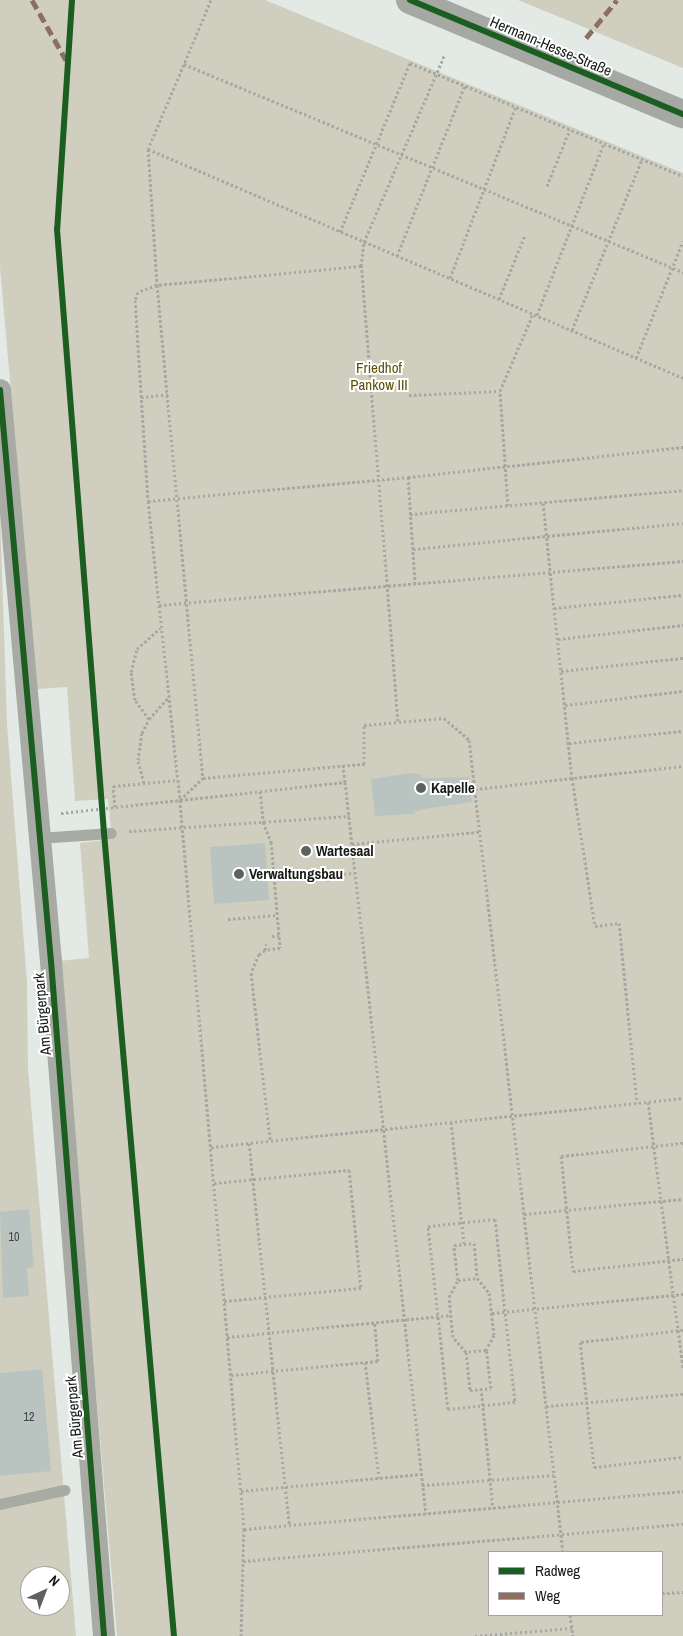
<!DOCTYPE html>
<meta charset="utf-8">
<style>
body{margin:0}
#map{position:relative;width:683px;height:1636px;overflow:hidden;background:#e3e9e4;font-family:"Archivo Narrow",sans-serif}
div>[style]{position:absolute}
.green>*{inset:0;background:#d0cfbf}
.building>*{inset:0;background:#b9c4c0}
.path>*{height:3px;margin-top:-1.5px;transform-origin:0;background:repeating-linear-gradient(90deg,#a6a8a4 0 2.5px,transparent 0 5px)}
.service>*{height:11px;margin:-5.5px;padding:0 5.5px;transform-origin:5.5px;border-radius:5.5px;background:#a8aaa4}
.minor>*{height:22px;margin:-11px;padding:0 11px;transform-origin:11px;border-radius:11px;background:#a8aaa4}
.secondary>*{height:28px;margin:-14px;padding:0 14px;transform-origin:14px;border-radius:14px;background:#a6a9a3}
.quiet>*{height:5px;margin-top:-2.5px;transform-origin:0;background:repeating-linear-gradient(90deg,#8d6e63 0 10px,transparent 0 15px)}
.cycleway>*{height:6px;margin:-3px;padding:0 3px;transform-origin:3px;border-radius:3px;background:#1b5e20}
.dots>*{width:14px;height:14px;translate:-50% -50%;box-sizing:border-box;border:2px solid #fff;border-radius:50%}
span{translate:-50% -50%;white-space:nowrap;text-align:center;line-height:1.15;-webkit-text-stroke:4px #fff;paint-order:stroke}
.number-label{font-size:12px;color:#404441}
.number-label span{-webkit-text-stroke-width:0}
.street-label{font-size:15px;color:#171a17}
.park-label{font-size:15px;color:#5d500c}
.poi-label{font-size:15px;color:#171a17;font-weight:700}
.left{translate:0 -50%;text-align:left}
.legend{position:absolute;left:488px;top:1551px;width:175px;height:65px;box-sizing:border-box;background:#fff;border:1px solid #a2a3a2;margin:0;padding:6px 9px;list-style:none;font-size:15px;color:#171a17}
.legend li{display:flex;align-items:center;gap:10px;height:25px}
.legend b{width:25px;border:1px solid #a2a3a2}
.north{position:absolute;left:20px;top:1566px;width:50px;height:50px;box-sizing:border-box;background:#fff;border:1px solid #a2a3a2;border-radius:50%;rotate:43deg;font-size:14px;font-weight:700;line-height:20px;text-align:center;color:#171a17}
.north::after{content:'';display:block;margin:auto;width:18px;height:22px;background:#5e625f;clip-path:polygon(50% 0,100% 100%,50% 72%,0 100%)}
</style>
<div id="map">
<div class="green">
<div style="clip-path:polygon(evenodd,0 0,265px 0,683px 173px,683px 1636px,117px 1636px,59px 961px,89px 958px,80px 843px,112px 839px,108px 799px,75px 801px,67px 687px,37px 689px,0 267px,0 0,489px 1552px,662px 1552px,662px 1615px,489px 1615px,489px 1552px)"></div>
<div style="clip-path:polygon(518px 0,683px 0,683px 68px,591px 30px)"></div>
<div style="clip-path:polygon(evenodd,0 510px,7px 724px,27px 982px,28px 1069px,76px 1636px,0 1636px,0 510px,30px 1576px,60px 1576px,60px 1606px,30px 1606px,30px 1576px)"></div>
</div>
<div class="building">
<div style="clip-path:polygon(411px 773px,422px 775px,422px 778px,469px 777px,472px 802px,424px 809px,414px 812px,415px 814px,375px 816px,371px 779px)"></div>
<div style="clip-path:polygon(265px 843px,269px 900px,214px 904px,210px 847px)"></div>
<div style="clip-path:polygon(29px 1209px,34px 1267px,27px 1268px,29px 1296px,3px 1298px,0 1212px)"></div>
<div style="clip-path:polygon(42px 1369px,51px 1471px,0 1476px,0 1373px)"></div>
</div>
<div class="path">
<div style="left:211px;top:0;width:162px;rotate:112.9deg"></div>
<div style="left:148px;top:149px;width:136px;rotate:86.2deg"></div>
<div style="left:157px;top:285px;width:20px;rotate:160deg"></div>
<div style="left:138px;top:292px;width:9px;rotate:111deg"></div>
<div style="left:135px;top:300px;width:201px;rotate:86.3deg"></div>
<div style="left:148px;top:501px;width:281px;rotate:83.9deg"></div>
<div style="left:178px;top:780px;width:752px;rotate:84.96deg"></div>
<div style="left:244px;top:1529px;width:107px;rotate:91.6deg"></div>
<div style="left:184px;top:64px;width:541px;rotate:22.63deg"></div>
<div style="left:148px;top:149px;width:582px;rotate:23.17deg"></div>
<div style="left:547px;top:186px;width:61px;rotate:-68deg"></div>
<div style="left:340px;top:232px;width:183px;rotate:-67.5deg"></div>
<div style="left:410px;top:63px;width:295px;rotate:22.5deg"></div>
<div style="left:397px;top:256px;width:184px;rotate:-68.3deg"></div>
<div style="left:361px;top:266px;width:205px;rotate:174.7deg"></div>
<div style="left:157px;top:285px;width:495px;rotate:84.7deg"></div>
<div style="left:203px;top:778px;width:162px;rotate:-5deg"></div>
<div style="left:364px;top:764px;width:39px;rotate:-90deg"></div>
<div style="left:364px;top:725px;width:80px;rotate:-5deg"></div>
<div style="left:444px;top:718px;width:33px;rotate:41deg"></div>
<div style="left:469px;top:740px;width:817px;rotate:83.4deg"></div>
<div style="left:450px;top:278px;width:184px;rotate:-69deg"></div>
<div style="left:499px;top:299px;width:69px;rotate:-67.9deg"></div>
<div style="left:537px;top:315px;width:185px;rotate:-68.7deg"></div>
<div style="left:572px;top:330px;width:185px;rotate:-67.7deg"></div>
<div style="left:636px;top:358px;width:126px;rotate:-68.1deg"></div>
<div style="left:409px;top:395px;width:91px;rotate:-2.5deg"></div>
<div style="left:141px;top:397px;width:27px;rotate:-6deg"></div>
<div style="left:408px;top:477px;width:106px;rotate:86.2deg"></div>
<div style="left:148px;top:501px;width:261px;rotate:-5.3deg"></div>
<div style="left:408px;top:477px;width:277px;rotate:-6.2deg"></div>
<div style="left:543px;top:503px;width:277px;rotate:84deg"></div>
<div style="left:572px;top:778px;width:150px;rotate:81.2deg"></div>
<div style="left:595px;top:926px;width:24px;rotate:-7deg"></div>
<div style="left:619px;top:923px;width:181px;rotate:84.3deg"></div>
<div style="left:508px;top:506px;width:115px;rotate:-94deg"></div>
<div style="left:500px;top:391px;width:84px;rotate:-66.8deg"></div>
<div style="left:410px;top:514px;width:274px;rotate:-5deg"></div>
<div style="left:413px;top:549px;width:271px;rotate:-5.5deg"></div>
<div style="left:159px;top:605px;width:526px;rotate:-4.8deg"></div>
<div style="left:554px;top:608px;width:130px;rotate:-5.8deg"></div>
<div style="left:558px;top:639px;width:126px;rotate:-6.4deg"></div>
<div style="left:561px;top:671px;width:123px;rotate:-6.1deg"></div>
<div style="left:565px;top:705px;width:119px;rotate:-6.8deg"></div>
<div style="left:149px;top:719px;width:24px;rotate:-126deg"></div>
<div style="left:135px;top:700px;width:28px;rotate:-98deg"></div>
<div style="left:131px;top:672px;width:24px;rotate:-75deg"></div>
<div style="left:137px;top:649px;width:31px;rotate:-42deg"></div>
<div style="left:398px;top:721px;width:457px;rotate:-94.6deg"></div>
<div style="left:361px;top:266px;width:24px;rotate:-83deg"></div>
<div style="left:364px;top:242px;width:205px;rotate:-66.7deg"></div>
<div style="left:569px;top:743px;width:115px;rotate:-6deg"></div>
<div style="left:345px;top:782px;width:736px;rotate:83.69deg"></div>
<div style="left:144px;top:783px;width:24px;rotate:-105deg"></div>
<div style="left:138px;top:760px;width:27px;rotate:-82deg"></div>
<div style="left:142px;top:733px;width:16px;rotate:-63deg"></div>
<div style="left:149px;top:719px;width:28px;rotate:-48deg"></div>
<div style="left:475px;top:789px;width:209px;rotate:-6.3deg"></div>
<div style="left:260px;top:791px;width:31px;rotate:84deg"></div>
<div style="left:263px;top:822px;width:22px;rotate:68deg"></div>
<div style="left:271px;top:842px;width:106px;rotate:85.1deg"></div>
<div style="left:280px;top:948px;width:15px;rotate:172deg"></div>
<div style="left:265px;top:950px;width:6px;rotate:-81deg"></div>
<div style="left:180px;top:800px;width:32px;rotate:-44deg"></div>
<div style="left:115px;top:807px;width:21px;rotate:-95deg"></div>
<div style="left:113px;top:786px;width:65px;rotate:-5.3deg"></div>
<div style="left:61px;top:813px;width:286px;rotate:-6.2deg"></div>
<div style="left:345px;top:782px;width:16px;rotate:-97deg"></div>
<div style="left:129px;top:831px;width:221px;rotate:-3.9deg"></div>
<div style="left:352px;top:844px;width:129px;rotate:-5.4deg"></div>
<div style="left:274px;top:879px;width:81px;rotate:-4.2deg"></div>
<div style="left:228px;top:919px;width:49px;rotate:-4.7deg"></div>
<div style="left:272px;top:936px;width:7px;rotate:-8deg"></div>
<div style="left:265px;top:950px;width:7px;rotate:146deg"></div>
<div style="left:259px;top:954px;width:21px;rotate:113deg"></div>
<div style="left:251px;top:973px;width:169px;rotate:83.5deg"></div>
<div style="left:648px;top:1102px;width:268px;rotate:82.5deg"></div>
<div style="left:451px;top:1122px;width:123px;rotate:83.9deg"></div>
<div style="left:249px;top:1143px;width:384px;rotate:84deg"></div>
<div style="left:683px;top:1143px;width:123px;rotate:173.9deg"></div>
<div style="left:561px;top:1156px;width:116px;rotate:84deg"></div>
<div style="left:573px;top:1271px;width:111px;rotate:-6.2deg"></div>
<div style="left:211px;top:1147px;width:475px;rotate:-5.9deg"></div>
<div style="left:214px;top:1183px;width:136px;rotate:-5.5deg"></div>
<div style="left:349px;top:1170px;width:119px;rotate:84.2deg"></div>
<div style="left:361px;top:1288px;width:138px;rotate:174.6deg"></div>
<div style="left:524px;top:1214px;width:160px;rotate:-5.4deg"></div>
<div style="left:495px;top:1219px;width:184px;rotate:83.8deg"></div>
<div style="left:515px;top:1402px;width:67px;rotate:174deg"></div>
<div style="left:448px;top:1409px;width:184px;rotate:-96.2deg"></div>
<div style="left:428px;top:1226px;width:67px;rotate:-6deg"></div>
<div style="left:458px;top:1280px;width:19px;rotate:-6deg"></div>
<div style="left:477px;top:1278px;width:19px;rotate:51deg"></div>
<div style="left:489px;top:1293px;width:42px;rotate:83.2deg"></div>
<div style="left:494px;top:1335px;width:17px;rotate:118deg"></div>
<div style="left:486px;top:1350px;width:20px;rotate:174deg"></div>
<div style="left:466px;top:1352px;width:20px;rotate:-131deg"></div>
<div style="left:453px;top:1337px;width:40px;rotate:-95.7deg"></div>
<div style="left:449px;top:1297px;width:19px;rotate:-62deg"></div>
<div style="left:458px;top:1280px;width:35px;rotate:-97deg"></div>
<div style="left:454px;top:1245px;width:20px;rotate:-6deg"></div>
<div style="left:474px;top:1243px;width:35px;rotate:85deg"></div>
<div style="left:492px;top:1313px;width:192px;rotate:-5.7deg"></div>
<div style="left:683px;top:1330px;width:104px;rotate:173.4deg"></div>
<div style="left:580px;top:1342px;width:126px;rotate:83.6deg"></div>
<div style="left:594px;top:1467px;width:90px;rotate:-6.4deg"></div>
<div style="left:227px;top:1337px;width:225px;rotate:-5.6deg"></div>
<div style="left:466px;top:1352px;width:38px;rotate:84deg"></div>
<div style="left:470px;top:1390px;width:21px;rotate:-5deg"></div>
<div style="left:491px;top:1388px;width:38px;rotate:-97deg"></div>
<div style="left:365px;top:1362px;width:117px;rotate:83.1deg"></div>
<div style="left:231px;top:1375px;width:148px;rotate:-5.4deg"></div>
<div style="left:378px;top:1361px;width:38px;rotate:-95deg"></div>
<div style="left:481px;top:1388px;width:121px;rotate:84.3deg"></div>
<div style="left:546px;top:1406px;width:138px;rotate:-5deg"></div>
<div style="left:422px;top:1485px;width:132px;rotate:-4.3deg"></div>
<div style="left:241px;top:1491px;width:181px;rotate:-5.4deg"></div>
<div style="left:244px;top:1529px;width:441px;rotate:-4.9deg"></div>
<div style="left:243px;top:1561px;width:442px;rotate:-4.8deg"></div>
<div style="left:662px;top:1593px;width:21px;rotate:-3deg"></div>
<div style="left:570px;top:1615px;width:21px;rotate:82deg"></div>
<div style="left:475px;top:1636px;width:97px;rotate:-4.7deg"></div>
</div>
<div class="service">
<div style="left:38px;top:838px;width:73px;rotate:-3.9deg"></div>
<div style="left:0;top:1504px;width:66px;rotate:-12.3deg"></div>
</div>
<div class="minor">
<div style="left:0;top:390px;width:573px;rotate:84.9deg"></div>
<div style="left:51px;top:961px;width:677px;rotate:85.51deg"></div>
</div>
<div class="secondary">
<div style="left:410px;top:0;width:296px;rotate:22.7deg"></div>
</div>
<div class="quiet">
<div style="left:32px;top:0;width:69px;rotate:60.5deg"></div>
<div style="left:586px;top:38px;width:49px;rotate:-50.8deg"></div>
</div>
<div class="cycleway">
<div style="left:72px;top:0;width:229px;rotate:93.7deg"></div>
<div style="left:57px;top:229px;width:606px;rotate:85.55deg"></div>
<div style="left:104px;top:833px;width:806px;rotate:85.02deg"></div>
<div style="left:410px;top:0;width:296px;rotate:22.7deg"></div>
<div style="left:0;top:390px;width:573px;rotate:84.9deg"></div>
<div style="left:51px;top:961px;width:677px;rotate:85.51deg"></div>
</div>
<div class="dots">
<div style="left:421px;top:788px;background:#5e625f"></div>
<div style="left:306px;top:851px;background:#5e625f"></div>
<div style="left:239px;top:874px;background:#5e625f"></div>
</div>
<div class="number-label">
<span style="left:14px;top:1238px">10</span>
<span style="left:29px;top:1418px">12</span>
</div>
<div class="street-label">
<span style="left:551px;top:46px;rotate:23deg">Hermann-Hesse-Straße</span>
<span style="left:42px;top:1014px;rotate:-95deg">Am Bürgerpark</span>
<span style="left:74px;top:1417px;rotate:-95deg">Am Bürgerpark</span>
</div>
<div class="park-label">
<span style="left:379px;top:376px">Friedhof<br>Pankow III</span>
</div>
<div class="poi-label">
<span class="left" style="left:431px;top:788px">Kapelle</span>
<span class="left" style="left:316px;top:851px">Wartesaal</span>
<span class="left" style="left:249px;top:874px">Verwaltungsbau</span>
</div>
<ul class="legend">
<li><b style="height:6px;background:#1b5e20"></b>Radweg</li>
<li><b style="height:6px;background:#8d6e63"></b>Weg</li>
</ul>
<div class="north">N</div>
</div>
